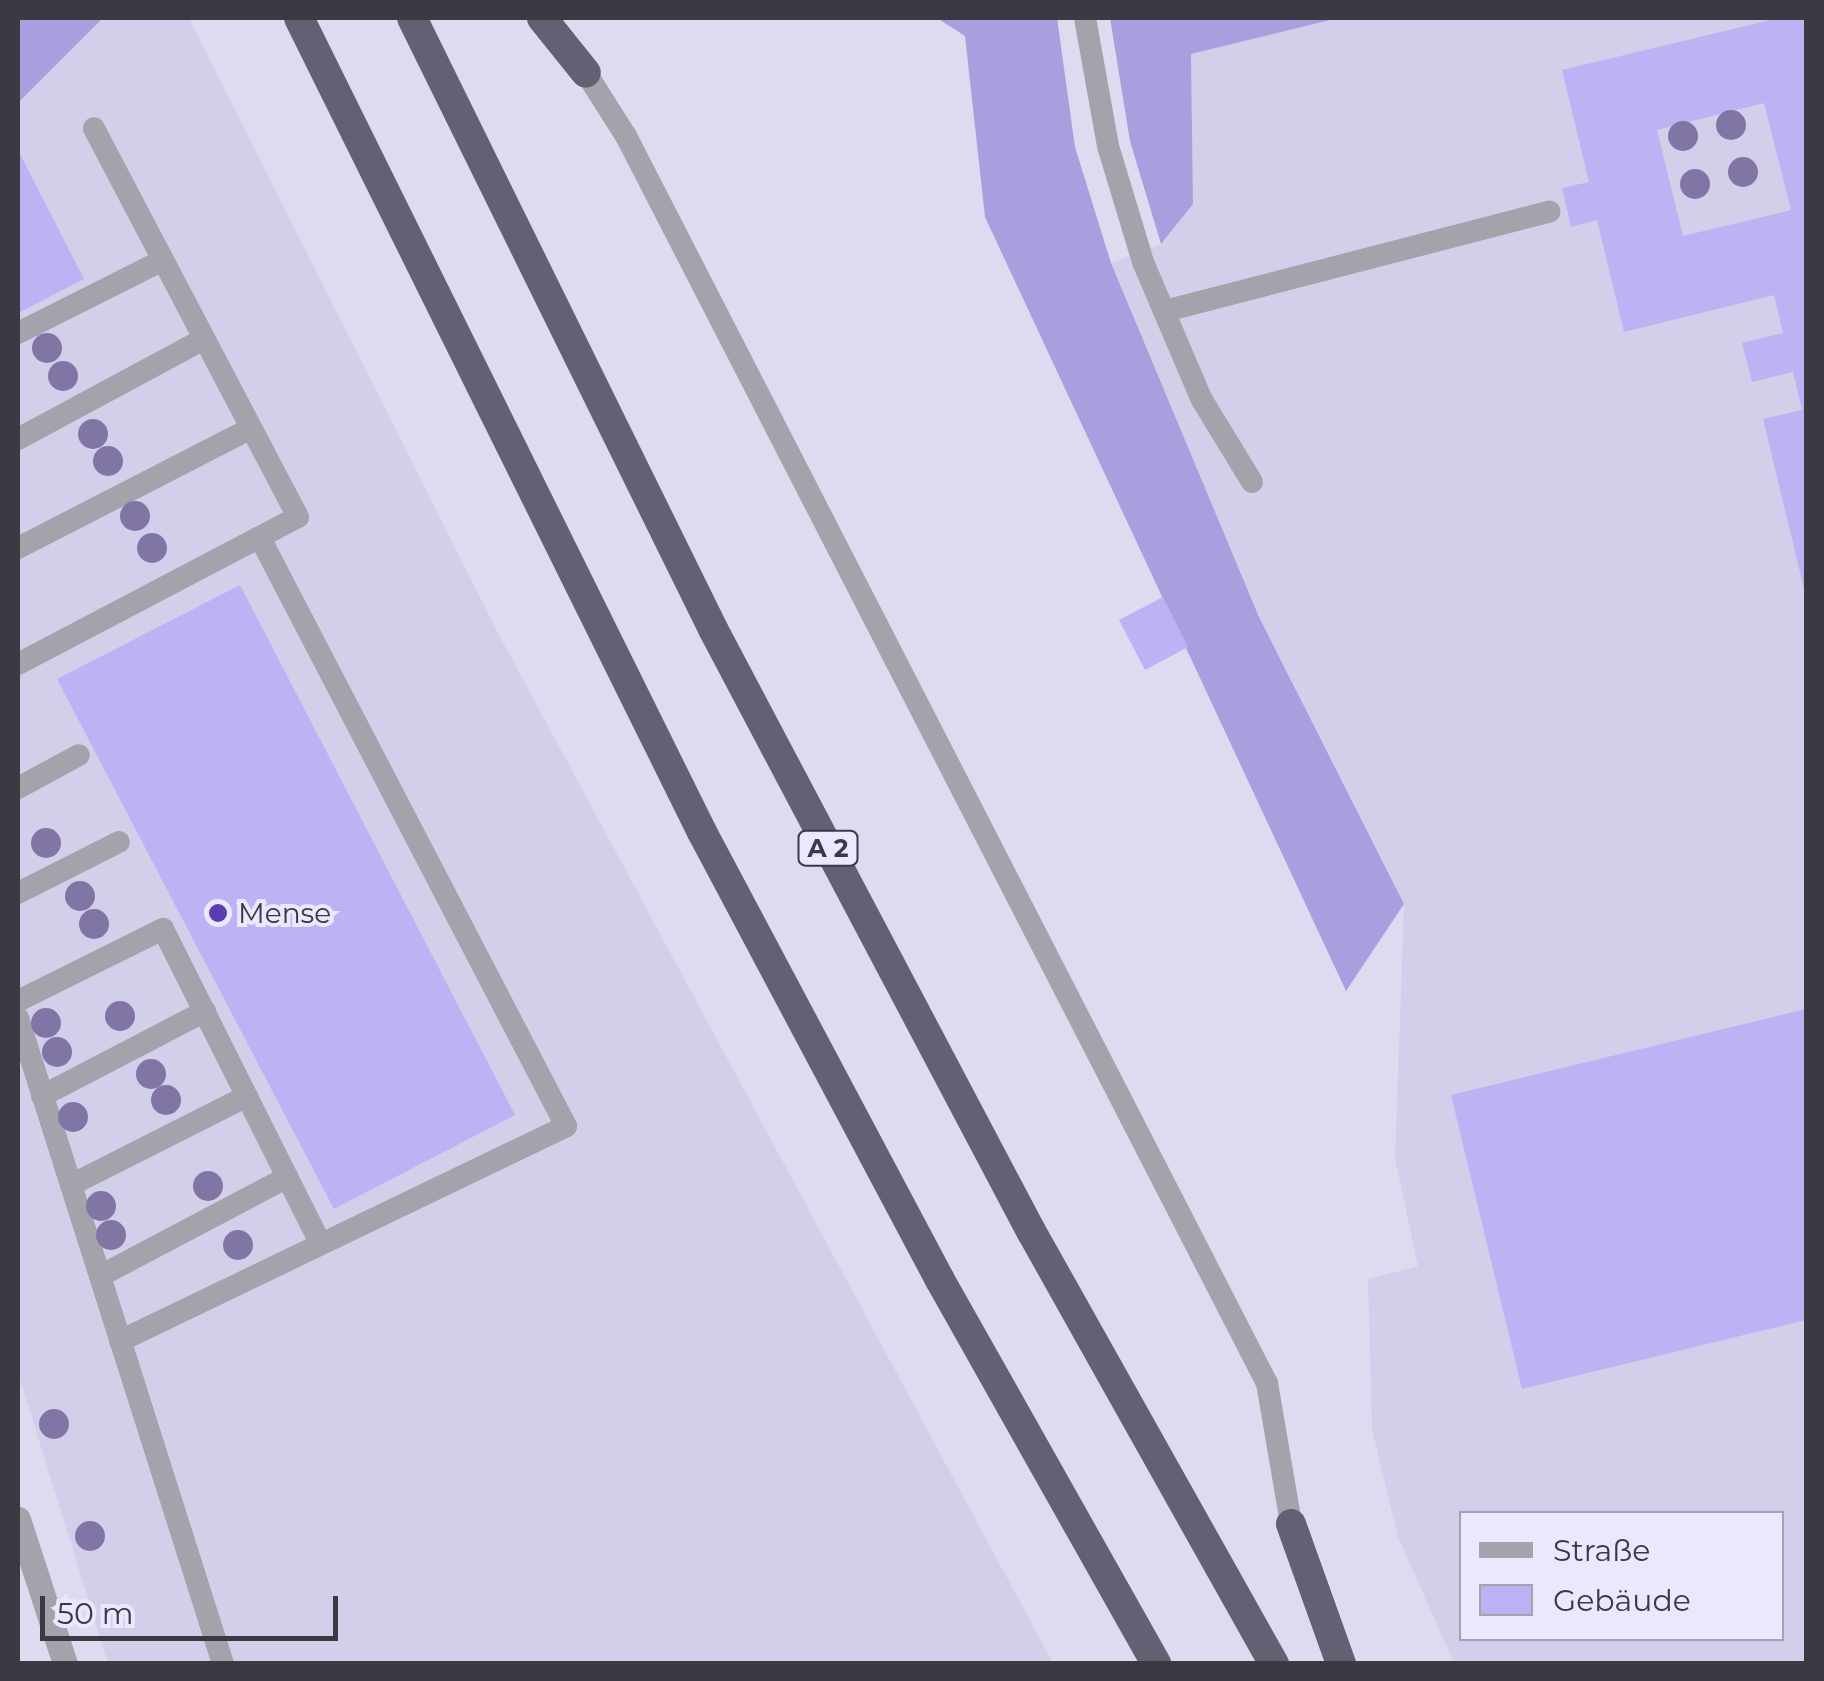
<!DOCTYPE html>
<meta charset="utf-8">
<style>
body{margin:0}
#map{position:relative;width:1824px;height:1681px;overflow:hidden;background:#dddbf0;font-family:Montserrat,sans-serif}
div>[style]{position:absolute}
.built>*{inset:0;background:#d2cfeb}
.forest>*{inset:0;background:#a89fde}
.building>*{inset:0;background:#bcb3f4}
.service>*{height:22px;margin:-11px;padding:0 11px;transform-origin:11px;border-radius:11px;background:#a4a3ac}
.tertiary>*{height:25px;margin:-12.5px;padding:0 12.5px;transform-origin:12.5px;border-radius:12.5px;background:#a4a3ac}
.motorway>*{height:30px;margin:-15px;padding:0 15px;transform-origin:15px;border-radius:15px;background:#626072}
.trees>*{width:30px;height:30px;margin:-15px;border-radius:50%;background:#8175a6}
.dots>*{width:28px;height:28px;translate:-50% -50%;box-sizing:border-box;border:5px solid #ebe8fd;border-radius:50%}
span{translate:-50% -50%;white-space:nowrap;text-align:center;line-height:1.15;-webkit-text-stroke:8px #ebe8fd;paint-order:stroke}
.shield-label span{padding:2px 8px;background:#ebe8fd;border:2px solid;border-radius:8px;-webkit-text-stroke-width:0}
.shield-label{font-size:25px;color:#3b3a42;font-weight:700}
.poi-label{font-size:28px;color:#3b3a42}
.left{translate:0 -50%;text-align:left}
.frame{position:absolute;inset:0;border:20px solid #3b3a42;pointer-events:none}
.legend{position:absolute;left:1459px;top:1511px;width:325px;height:130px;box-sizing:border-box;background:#ebe8fd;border:2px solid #a5a2b2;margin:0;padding:12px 18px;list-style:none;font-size:30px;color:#3b3a42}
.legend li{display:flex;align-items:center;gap:20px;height:50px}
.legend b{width:50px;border:2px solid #a5a2b2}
.scale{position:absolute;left:40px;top:1596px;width:298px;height:45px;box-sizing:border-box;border:5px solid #3b3a42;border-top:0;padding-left:12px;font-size:30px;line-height:35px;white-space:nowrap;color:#3b3a42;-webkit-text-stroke:8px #ebe8fd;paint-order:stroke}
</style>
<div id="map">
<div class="built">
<div style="clip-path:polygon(103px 18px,189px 18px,499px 635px,1053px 1663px,108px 1663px,18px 1373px,18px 103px)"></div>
<div style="clip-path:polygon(evenodd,1338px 18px,1806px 18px,1806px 1663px,1454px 1663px,1398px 1537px,1372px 1429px,1368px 1279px,1418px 1266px,1395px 1159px,1404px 904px,1259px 617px,1111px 263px,1161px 244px,1193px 204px,1191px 54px,1338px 18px,1462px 1514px,1782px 1514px,1782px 1638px,1462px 1638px,1462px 1514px)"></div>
</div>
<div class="forest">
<div style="clip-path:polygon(18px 18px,103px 18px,18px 103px)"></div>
<div style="clip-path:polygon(937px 18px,1057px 18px,1075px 147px,1111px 263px,1259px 617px,1404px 904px,1346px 991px,985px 217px,965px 36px)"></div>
<div style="clip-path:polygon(1110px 18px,1338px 18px,1191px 54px,1193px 204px,1161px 244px,1130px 141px)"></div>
</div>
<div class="building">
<div style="clip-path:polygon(evenodd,1779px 18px,1806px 18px,1805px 593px,1763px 419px,1802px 410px,1793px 372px,1752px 382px,1742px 343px,1783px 333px,1774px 295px,1624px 332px,1597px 220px,1571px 227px,1562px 188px,1589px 182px,1562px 70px,1779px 18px,1764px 103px,1791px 210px,1683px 236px,1657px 130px,1764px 103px)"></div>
<div style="clip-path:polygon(18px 150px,84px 279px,18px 313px)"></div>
<div style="clip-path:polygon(240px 585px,515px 1115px,334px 1209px,57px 679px)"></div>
<div style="clip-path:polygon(1163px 597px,1188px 647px,1145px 670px,1119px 620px)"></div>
<div style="clip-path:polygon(1806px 1009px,1806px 1320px,1522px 1389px,1451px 1095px)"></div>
</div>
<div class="service">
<div style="left:1085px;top:18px;width:130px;rotate:79.8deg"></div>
<div style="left:1108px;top:146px;width:121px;rotate:73.2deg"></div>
<div style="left:1143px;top:262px;width:150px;rotate:66.9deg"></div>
<div style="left:1202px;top:400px;width:96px;rotate:58.6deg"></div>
<div style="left:586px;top:73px;width:75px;rotate:57.6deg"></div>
<div style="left:626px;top:136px;width:1402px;rotate:62.8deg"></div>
<div style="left:1267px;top:1383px;width:143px;rotate:80.3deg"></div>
<div style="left:1165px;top:311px;width:397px;rotate:-14.5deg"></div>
<div style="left:18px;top:333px;width:162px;rotate:-26.7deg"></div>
<div style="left:18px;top:439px;width:211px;rotate:-28.3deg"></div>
<div style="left:18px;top:548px;width:262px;rotate:-27.2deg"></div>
<div style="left:18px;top:664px;width:316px;rotate:-27.7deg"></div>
<div style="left:298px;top:517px;width:439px;rotate:-117.7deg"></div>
<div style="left:18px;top:788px;width:69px;rotate:-28.4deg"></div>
<div style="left:18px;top:893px;width:113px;rotate:-26.8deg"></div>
<div style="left:18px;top:1001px;width:162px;rotate:-26.4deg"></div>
<div style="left:163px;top:929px;width:352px;rotate:63.4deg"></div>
<div style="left:18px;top:1018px;width:678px;rotate:72.39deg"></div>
<div style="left:42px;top:1096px;width:184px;rotate:-27.5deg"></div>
<div style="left:71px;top:1185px;width:197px;rotate:-26.8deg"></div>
<div style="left:100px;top:1276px;width:212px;rotate:-27.8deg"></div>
<div style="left:120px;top:1341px;width:495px;rotate:-25.7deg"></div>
<div style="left:566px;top:1126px;width:663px;rotate:-117.49deg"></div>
</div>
<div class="tertiary">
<div style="left:18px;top:1519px;width:152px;rotate:72deg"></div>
</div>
<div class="motorway">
<div style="left:299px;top:18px;width:908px;rotate:63.66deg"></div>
<div style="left:702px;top:832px;width:507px;rotate:62.02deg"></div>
<div style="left:940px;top:1280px;width:441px;rotate:60.6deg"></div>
<div style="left:412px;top:18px;width:681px;rotate:63.77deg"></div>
<div style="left:713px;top:629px;width:681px;rotate:62.16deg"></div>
<div style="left:1031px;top:1231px;width:497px;rotate:60.7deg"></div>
<div style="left:542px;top:18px;width:70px;rotate:51.3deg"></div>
<div style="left:1291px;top:1524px;width:149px;rotate:70.3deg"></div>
</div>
<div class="trees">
<div style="left:1731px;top:125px"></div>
<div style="left:1683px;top:136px"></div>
<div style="left:1743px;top:172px"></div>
<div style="left:1695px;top:184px"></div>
<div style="left:47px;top:348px"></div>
<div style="left:63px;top:376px"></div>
<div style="left:93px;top:434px"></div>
<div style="left:108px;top:461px"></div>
<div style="left:135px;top:516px"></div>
<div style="left:152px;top:548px"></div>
<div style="left:46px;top:843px"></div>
<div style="left:80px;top:896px"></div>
<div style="left:94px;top:924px"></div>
<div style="left:120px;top:1016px"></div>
<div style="left:46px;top:1023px"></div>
<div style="left:57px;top:1052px"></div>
<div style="left:151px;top:1074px"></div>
<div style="left:166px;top:1100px"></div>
<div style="left:73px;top:1117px"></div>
<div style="left:208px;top:1186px"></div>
<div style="left:101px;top:1206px"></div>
<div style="left:111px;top:1235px"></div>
<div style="left:238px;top:1245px"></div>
<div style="left:54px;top:1424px"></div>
<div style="left:90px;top:1536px"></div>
</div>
<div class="dots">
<div style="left:218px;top:913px;background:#5d3bb3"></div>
</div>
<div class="shield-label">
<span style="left:828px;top:848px">A 2</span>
</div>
<div class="poi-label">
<span class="left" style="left:238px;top:913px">Mense</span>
</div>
<div class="frame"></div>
<ul class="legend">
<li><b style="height:12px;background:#a4a3ac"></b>Straße</li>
<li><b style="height:28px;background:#bcb3f4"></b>Gebäude</li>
</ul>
<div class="scale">50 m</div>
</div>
